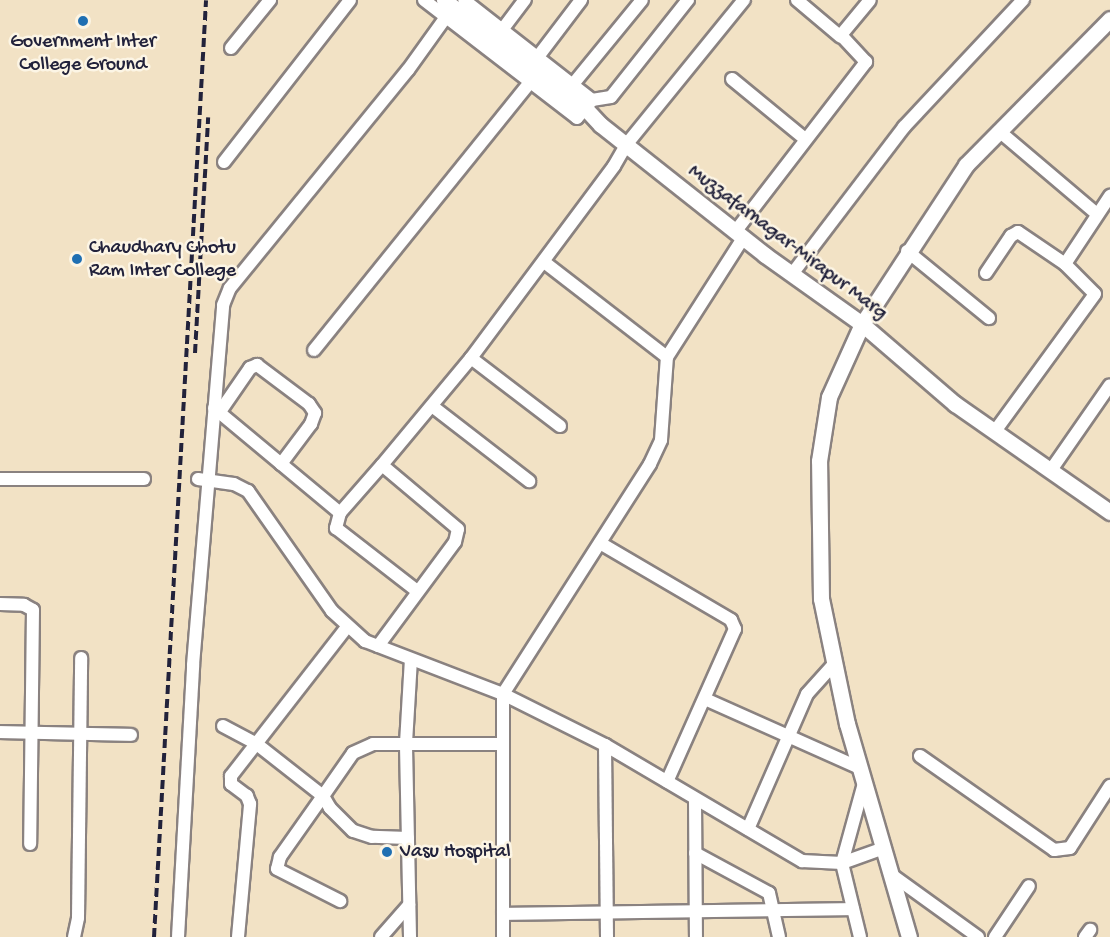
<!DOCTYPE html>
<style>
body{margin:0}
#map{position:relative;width:1110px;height:937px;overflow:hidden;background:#f2e2c5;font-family:"Gochi Hand",sans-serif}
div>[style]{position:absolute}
.roads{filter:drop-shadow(2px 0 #8a8280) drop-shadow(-2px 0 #8a8280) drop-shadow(0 2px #8a8280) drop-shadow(0 -2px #8a8280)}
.minor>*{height:12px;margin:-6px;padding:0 6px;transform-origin:6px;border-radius:6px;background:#fff}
.major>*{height:15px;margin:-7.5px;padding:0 7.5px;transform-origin:7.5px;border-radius:7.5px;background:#fff}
.rail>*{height:4px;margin-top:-2px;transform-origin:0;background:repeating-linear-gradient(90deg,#22223b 0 9px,transparent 0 13.5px)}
.dots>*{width:16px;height:16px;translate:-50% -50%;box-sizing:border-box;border:3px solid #fcf5e5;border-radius:50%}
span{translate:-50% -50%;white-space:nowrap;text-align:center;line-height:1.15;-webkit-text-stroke:5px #fcf5e5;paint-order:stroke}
.poi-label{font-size:20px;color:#22223b}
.left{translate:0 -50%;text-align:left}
.street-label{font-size:20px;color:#22223b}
</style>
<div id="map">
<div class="roads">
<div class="minor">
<div style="left:424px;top:0;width:193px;rotate:37.6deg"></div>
<div style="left:577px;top:118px;width:23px;rotate:-50deg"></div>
<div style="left:592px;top:100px;width:162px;rotate:-142deg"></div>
<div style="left:797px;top:0;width:57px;rotate:40.1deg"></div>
<div style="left:502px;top:30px;width:38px;rotate:-53deg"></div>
<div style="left:231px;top:48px;width:62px;rotate:-50.9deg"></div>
<div style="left:537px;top:58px;width:73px;rotate:-52.8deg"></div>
<div style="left:732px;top:79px;width:94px;rotate:39.4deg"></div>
<div style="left:574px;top:83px;width:107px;rotate:-50.7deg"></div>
<div style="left:592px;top:100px;width:19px;rotate:-9deg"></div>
<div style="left:611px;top:97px;width:124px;rotate:-51.6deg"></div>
<div style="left:999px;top:131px;width:128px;rotate:40.3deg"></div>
<div style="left:224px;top:162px;width:205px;rotate:-52.1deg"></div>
<div style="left:735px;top:232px;width:215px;rotate:-52.4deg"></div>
<div style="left:866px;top:62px;width:37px;rotate:-133deg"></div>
<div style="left:841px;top:35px;width:45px;rotate:-50.4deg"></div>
<div style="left:907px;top:251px;width:106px;rotate:39.3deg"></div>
<div style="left:544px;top:262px;width:155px;rotate:37.7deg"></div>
<div style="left:1065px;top:264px;width:82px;rotate:-56.5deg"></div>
<div style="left:986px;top:273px;width:45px;rotate:-56deg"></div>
<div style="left:1011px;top:236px;width:8px;rotate:-30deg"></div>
<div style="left:1018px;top:232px;width:57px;rotate:34.2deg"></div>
<div style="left:1065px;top:264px;width:42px;rotate:45deg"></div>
<div style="left:1095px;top:294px;width:170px;rotate:126.1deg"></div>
<div style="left:792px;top:274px;width:185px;rotate:-52.7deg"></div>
<div style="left:904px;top:127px;width:174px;rotate:-46.9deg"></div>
<div style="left:314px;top:350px;width:344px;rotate:-51.1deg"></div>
<div style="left:471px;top:358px;width:112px;rotate:37.4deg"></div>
<div style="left:432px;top:406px;width:123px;rotate:37.7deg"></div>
<div style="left:214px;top:408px;width:164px;rotate:39.8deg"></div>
<div style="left:219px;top:413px;width:55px;rotate:-55.4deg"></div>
<div style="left:250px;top:368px;width:8px;rotate:-23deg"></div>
<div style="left:257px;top:365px;width:65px;rotate:36.9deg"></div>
<div style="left:309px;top:404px;width:11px;rotate:56deg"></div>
<div style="left:315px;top:413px;width:12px;rotate:110deg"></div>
<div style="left:311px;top:424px;width:50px;rotate:126.9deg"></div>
<div style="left:382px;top:465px;width:139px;rotate:-50.2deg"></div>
<div style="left:471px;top:358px;width:239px;rotate:-53.3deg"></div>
<div style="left:614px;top:166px;width:24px;rotate:-60deg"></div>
<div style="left:626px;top:145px;width:187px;rotate:-50.9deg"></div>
<div style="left:1051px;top:470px;width:103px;rotate:-55.2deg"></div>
<div style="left:0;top:479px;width:144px"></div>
<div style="left:198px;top:479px;width:36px;rotate:8deg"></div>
<div style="left:234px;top:484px;width:16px;rotate:27deg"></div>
<div style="left:248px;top:491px;width:146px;rotate:55deg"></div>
<div style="left:332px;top:611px;width:45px;rotate:42.3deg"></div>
<div style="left:365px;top:641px;width:148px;rotate:21deg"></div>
<div style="left:503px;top:694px;width:114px;rotate:26.6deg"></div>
<div style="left:605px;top:745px;width:229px;rotate:30.5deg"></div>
<div style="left:802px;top:861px;width:40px;rotate:2.9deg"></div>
<div style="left:842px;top:863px;width:45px;rotate:-19.7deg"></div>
<div style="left:600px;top:543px;width:152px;rotate:30.4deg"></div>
<div style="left:731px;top:620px;width:10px;rotate:66deg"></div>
<div style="left:735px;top:629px;width:167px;rotate:114deg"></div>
<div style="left:0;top:604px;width:24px;rotate:2deg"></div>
<div style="left:24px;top:605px;width:10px;rotate:29deg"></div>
<div style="left:33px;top:610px;width:234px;rotate:90.7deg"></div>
<div style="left:378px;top:646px;width:129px;rotate:-53.5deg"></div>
<div style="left:455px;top:542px;width:13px;rotate:-77deg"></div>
<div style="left:458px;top:529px;width:99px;rotate:-139.9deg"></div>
<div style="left:382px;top:465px;width:64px;rotate:131.2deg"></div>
<div style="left:340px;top:513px;width:16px;rotate:105deg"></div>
<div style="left:336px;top:528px;width:101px;rotate:37.8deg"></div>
<div style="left:705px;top:699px;width:170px;rotate:24deg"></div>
<div style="left:223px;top:726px;width:40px;rotate:28deg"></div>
<div style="left:258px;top:745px;width:83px;rotate:38.1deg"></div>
<div style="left:323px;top:796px;width:75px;rotate:125.2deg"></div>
<div style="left:280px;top:857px;width:12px;rotate:104deg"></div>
<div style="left:277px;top:869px;width:71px;rotate:26.9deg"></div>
<div style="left:0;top:732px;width:131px;rotate:1.3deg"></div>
<div style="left:605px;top:745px;width:192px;rotate:89.4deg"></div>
<div style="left:920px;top:756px;width:164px;rotate:35deg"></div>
<div style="left:1054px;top:850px;width:16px;rotate:-7deg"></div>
<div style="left:1070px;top:848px;width:74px;rotate:-57.2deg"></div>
<div style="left:695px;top:799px;width:138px;rotate:89.6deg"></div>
<div style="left:748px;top:829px;width:147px;rotate:-66.4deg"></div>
<div style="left:807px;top:694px;width:40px;rotate:-48deg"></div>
<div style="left:408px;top:838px;width:36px;rotate:-178deg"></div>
<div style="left:372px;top:837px;width:20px;rotate:-162deg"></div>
<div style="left:353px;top:831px;width:33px;rotate:-135deg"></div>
<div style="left:330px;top:808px;width:14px;rotate:-120deg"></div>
<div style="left:323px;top:796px;width:52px;rotate:-55.1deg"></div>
<div style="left:353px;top:753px;width:22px;rotate:-24deg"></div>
<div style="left:373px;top:744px;width:130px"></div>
<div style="left:695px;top:853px;width:84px;rotate:28.4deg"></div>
<div style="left:769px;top:893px;width:45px;rotate:77.2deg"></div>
<div style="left:892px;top:875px;width:106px;rotate:35.8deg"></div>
<div style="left:503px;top:914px;width:350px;rotate:-0.8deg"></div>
<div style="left:74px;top:937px;width:19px;rotate:-78deg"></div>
<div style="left:78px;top:918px;width:260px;rotate:-89.3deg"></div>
<div style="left:178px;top:937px;width:272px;rotate:-86.8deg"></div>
<div style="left:193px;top:665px;width:361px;rotate:-85.2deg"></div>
<div style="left:223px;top:305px;width:18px;rotate:-68deg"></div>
<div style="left:230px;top:288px;width:281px;rotate:-50.8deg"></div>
<div style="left:408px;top:70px;width:65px;rotate:-54.4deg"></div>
<div style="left:238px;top:937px;width:134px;rotate:-84.8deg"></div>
<div style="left:250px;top:804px;width:9px;rotate:-111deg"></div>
<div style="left:247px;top:796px;width:20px;rotate:-143deg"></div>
<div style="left:231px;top:784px;width:8px;rotate:-90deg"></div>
<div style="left:231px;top:776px;width:189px;rotate:-52.1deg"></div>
<div style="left:381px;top:937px;width:43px;rotate:-48.8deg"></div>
<div style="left:410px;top:937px;width:194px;rotate:-91.2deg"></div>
<div style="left:406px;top:743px;width:83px;rotate:-86.6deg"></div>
<div style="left:503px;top:937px;width:243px;rotate:-90deg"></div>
<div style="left:503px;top:694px;width:273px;rotate:-57.4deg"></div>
<div style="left:650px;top:464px;width:26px;rotate:-65deg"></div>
<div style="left:661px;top:440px;width:83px;rotate:-85.9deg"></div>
<div style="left:667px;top:357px;width:141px;rotate:-57.4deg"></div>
<div style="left:860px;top:937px;width:76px;rotate:-103.7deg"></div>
<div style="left:842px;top:863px;width:83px;rotate:-74.6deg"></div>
<div style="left:995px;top:937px;width:61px;rotate:-56.3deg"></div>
<div style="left:1085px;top:937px;width:9px;rotate:-54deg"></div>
</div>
<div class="major">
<div style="left:444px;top:0;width:178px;rotate:37.5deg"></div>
<div style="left:585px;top:108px;width:23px;rotate:47deg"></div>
<div style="left:601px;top:125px;width:209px;rotate:38.4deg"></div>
<div style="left:765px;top:255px;width:119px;rotate:35.4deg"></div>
<div style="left:862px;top:324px;width:123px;rotate:40.7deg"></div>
<div style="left:955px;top:404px;width:189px;rotate:34.9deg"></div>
<div style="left:909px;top:937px;width:222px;rotate:-106.2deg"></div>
<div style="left:847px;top:724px;width:128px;rotate:-101.7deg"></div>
<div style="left:821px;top:599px;width:138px;rotate:-90.8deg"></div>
<div style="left:819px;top:461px;width:65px;rotate:-81.1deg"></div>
<div style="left:829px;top:397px;width:80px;rotate:-65.7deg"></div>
<div style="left:862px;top:324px;width:190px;rotate:-56.8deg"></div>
<div style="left:966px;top:165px;width:205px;rotate:-45.4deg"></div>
</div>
</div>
<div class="rail">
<div style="left:195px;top:353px;width:236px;rotate:-86.8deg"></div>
<div style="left:154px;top:937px;width:938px;rotate:-86.82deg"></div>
</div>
<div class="dots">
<div style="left:83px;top:21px;background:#1f6fb2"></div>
<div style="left:77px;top:259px;background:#1f6fb2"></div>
<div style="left:387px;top:852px;background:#1f6fb2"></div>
</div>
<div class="poi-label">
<span style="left:83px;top:54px">Government Inter<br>College Ground</span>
<span class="left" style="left:89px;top:260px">Chaudhary Chotu<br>Ram Inter College</span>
<span class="left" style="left:400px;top:852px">Vasu Hospital</span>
</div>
<div class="street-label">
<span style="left:787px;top:243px;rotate:37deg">Muzzafarnagar-Mirapur Marg</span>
</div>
</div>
